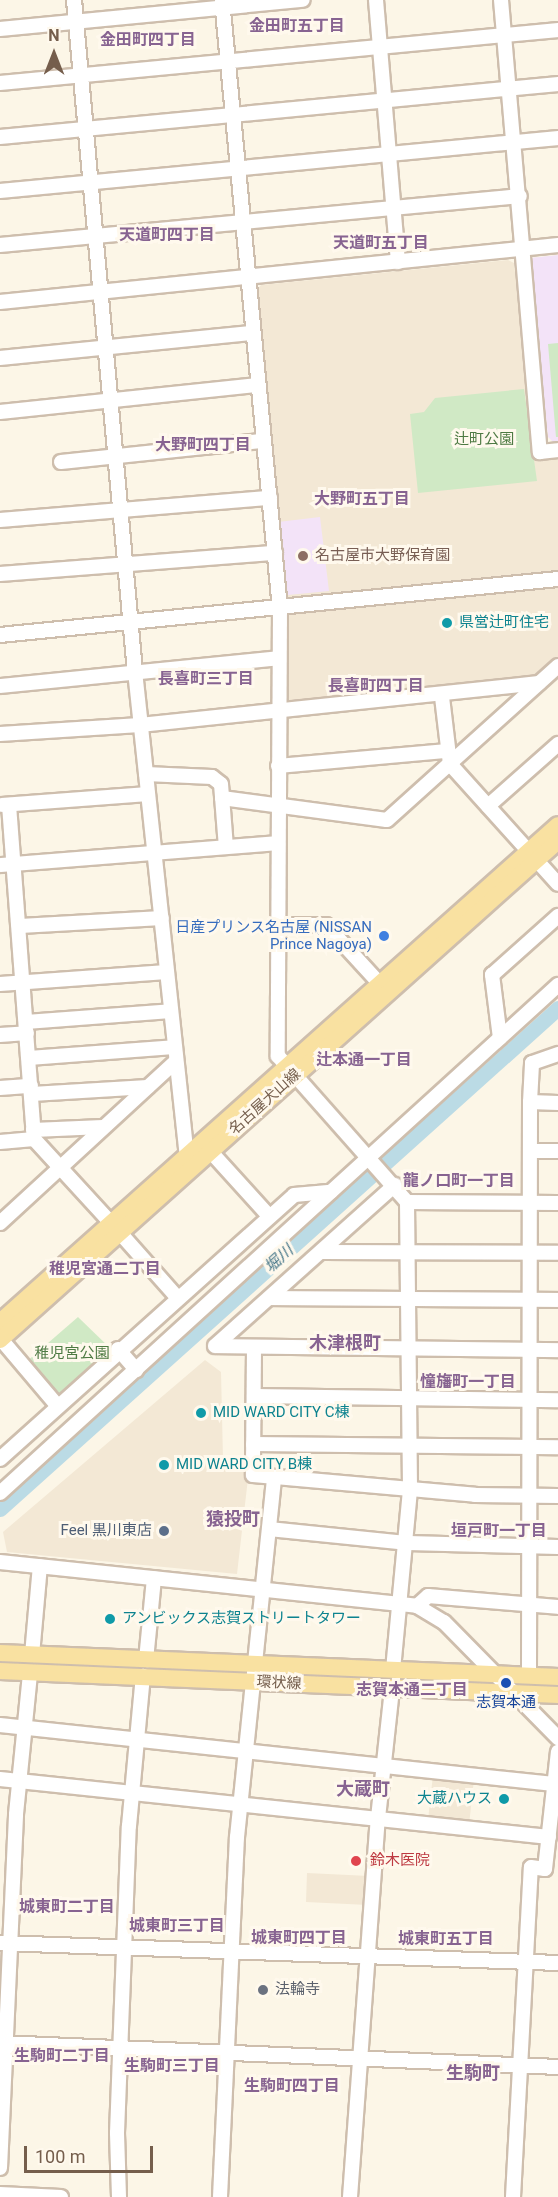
<!DOCTYPE html>
<meta charset="utf-8">
<style>
body{margin:0}
#map{position:relative;width:558px;height:2197px;overflow:hidden;background:#fcf6e7;font-family:Roboto,"Noto Sans JP",sans-serif}
div>[style]{position:absolute}
.residential>*{inset:0;background:#f3e8d5}
.education>*{inset:0;background:#f3e3f8}
.green>*{inset:0;background:#d0e9c5}
.river>*{height:15px;margin:-7.5px;padding:0 7.5px;transform-origin:7.5px;border-radius:7.5px;background:#bbdbe5}
.roads{filter:drop-shadow(2px 0 #cebead) drop-shadow(-2px 0 #cebead) drop-shadow(0 2px #cebead) drop-shadow(0 -2px #cebead)}
.minor>*{height:14px;margin:-7px;padding:0 7px;transform-origin:7px;border-radius:7px;background:#fff}
.major>*{height:16px;margin:-8px;padding:0 8px;transform-origin:8px;border-radius:8px;background:#f9e1a1}
.dots>*{width:16px;height:16px;translate:-50% -50%;box-sizing:border-box;border:3px solid #fff9ed;border-radius:50%}
span{translate:-50% -50%;white-space:nowrap;text-align:center;line-height:1.15;-webkit-text-stroke:6px #fff9ed;paint-order:stroke}
.park-label{font-size:15px;color:#4e7a43}
.education-label{font-size:15px;color:#785e54}
.left{translate:0 -50%;text-align:left}
.culture-label{font-size:15px;color:#0d838f}
.right{translate:-100% -50%;text-align:right}
.shop-label{font-size:15px;color:#366cbe}
.street-label{font-size:15px;color:#755e4c}
.service-label{font-size:15px;color:#4e5e75}
.transit-label{font-size:15px;color:#164399}
.health-label{font-size:15px;color:#be3a42}
.worship-label{font-size:15px;color:#5b616d}
.neighbourhood-label{font-size:16px;color:#876391;font-weight:700}
.water-label{font-size:16px;color:#467688;font-style:italic}
.quarter-label{font-size:18px;color:#876391;font-weight:700}
.north{position:absolute;left:24px;top:24px;width:60px;height:60px;-webkit-text-stroke:4px #fff9ed;paint-order:stroke;rotate:0deg;font-size:16px;font-weight:700;line-height:24px;text-align:center;color:#755e4c}
.north::after{content:'';display:block;margin:auto;width:21px;height:27px;background:#755e4c;clip-path:polygon(50% 0,100% 100%,50% 72%,0 100%)}
.scale{position:absolute;left:24px;top:2146px;width:129px;height:27px;box-sizing:border-box;border:3px solid #755e4c;border-top:0;padding-left:8px;font-size:18px;line-height:21px;white-space:nowrap;color:#755e4c;-webkit-text-stroke:4px #fff9ed;paint-order:stroke}
</style>
<div id="map">
<div class="residential">
<div style="clip-path:polygon(508px 260px,514px 263px,535px 458px,558px 456px,558px 664px,539px 680px,289px 704px,256px 291px,261px 285px)"></div>
<div style="clip-path:polygon(205px 1360px,221px 1372px,223px 1459px,250px 1461px,237px 1574px,7px 1552px,3px 1532px)"></div>
<div style="clip-path:polygon(433px 1775px,474px 1779px,469px 1825px,428px 1820px)"></div>
<div style="clip-path:polygon(307px 1873px,369px 1876px,368px 1905px,306px 1902px)"></div>
</div>
<div class="education">
<div style="clip-path:polygon(558px 255px,558px 442px,553px 442px,548px 437px,530px 258px)"></div>
<div style="clip-path:polygon(320px 517px,329px 591px,288px 595px,278px 522px)"></div>
</div>
<div class="green">
<div style="clip-path:polygon(558px 343px,558px 437px,556px 437px,548px 344px)"></div>
<div style="clip-path:polygon(524px 389px,537px 481px,418px 493px,410px 414px,424px 412px,435px 398px)"></div>
<div style="clip-path:polygon(78px 1317px,112px 1350px,59px 1398px,25px 1363px)"></div>
</div>
<div class="river">
<div style="left:0;top:1509px;width:750px;rotate:-41.92deg"></div>
</div>
<div class="roads">
<div class="minor">
<div style="left:74px;top:0;width:674px;rotate:84.81deg"></div>
<div style="left:135px;top:671px;width:489px;rotate:83.9deg"></div>
<div style="left:222px;top:0;width:612px;rotate:84.56deg"></div>
<div style="left:280px;top:609px;width:447px;rotate:90.3deg"></div>
<div style="left:278px;top:1056px;width:195px;rotate:48.5deg"></div>
<div style="left:407px;top:1202px;width:288px;rotate:89.4deg"></div>
<div style="left:410px;top:1490px;width:181px;rotate:95.4deg"></div>
<div style="left:376px;top:0;width:263px;rotate:85.2deg"></div>
<div style="left:501px;top:0;width:454px;rotate:85.1deg"></div>
<div style="left:540px;top:452px;width:18px;rotate:-6deg"></div>
<div style="left:0;top:29px;width:304px;rotate:-5.5deg"></div>
<div style="left:0;top:83px;width:561px;rotate:-5.43deg"></div>
<div style="left:0;top:137px;width:561px;rotate:-5.43deg"></div>
<div style="left:0;top:191px;width:561px;rotate:-5.43deg"></div>
<div style="left:0;top:245px;width:522px;rotate:-5.38deg"></div>
<div style="left:0;top:302px;width:561px;rotate:-5.83deg"></div>
<div style="left:0;top:358px;width:252px;rotate:-5.7deg"></div>
<div style="left:0;top:412px;width:257px;rotate:-6deg"></div>
<div style="left:61px;top:462px;width:201px;rotate:-6deg"></div>
<div style="left:0;top:520px;width:271px;rotate:-4.7deg"></div>
<div style="left:0;top:574px;width:276px;rotate:-4.4deg"></div>
<div style="left:0;top:635px;width:561px;rotate:-5.73deg"></div>
<div style="left:0;top:686px;width:280px;rotate:-5.7deg"></div>
<div style="left:442px;top:697px;width:67px;rotate:83.2deg"></div>
<div style="left:450px;top:764px;width:161px;rotate:48deg"></div>
<div style="left:0;top:734px;width:140px;rotate:-3.7deg"></div>
<div style="left:140px;top:725px;width:401px;rotate:-6deg"></div>
<div style="left:278px;top:766px;width:170px;rotate:-5.1deg"></div>
<div style="left:146px;top:774px;width:66px;rotate:2.6deg"></div>
<div style="left:212px;top:777px;width:11px;rotate:38deg"></div>
<div style="left:221px;top:784px;width:63px;rotate:85.5deg"></div>
<div style="left:222px;top:798px;width:166px;rotate:7.6deg"></div>
<div style="left:387px;top:820px;width:230px;rotate:-42deg"></div>
<div style="left:2px;top:805px;width:146px;rotate:-4.3deg"></div>
<div style="left:9px;top:805px;width:335px;rotate:85.7deg"></div>
<div style="left:34px;top:1139px;width:115px;rotate:47.5deg"></div>
<div style="left:488px;top:806px;width:94px;rotate:-41.5deg"></div>
<div style="left:0;top:865px;width:279px;rotate:-4.5deg"></div>
<div style="left:278px;top:925px;width:48px"></div>
<div style="left:326px;top:925px;width:80px;rotate:47.5deg"></div>
<div style="left:20px;top:926px;width:142px;rotate:-3.2deg"></div>
<div style="left:0;top:984px;width:167px;rotate:-4.1deg"></div>
<div style="left:26px;top:1022px;width:145px;rotate:-4.3deg"></div>
<div style="left:0;top:1035px;width:27px;rotate:-4deg"></div>
<div style="left:500px;top:1038px;width:64px;rotate:-97.2deg"></div>
<div style="left:492px;top:975px;width:89px;rotate:-41.8deg"></div>
<div style="left:29px;top:1058px;width:145px;rotate:-4.3deg"></div>
<div style="left:0;top:1088px;width:31px;rotate:-4deg"></div>
<div style="left:32px;top:1094px;width:116px;rotate:-3.5deg"></div>
<div style="left:530px;top:1102px;width:28px;rotate:2deg"></div>
<div style="left:33px;top:1130px;width:70px;rotate:-2.5deg"></div>
<div style="left:0;top:1142px;width:34px;rotate:-5deg"></div>
<div style="left:531px;top:1151px;width:27px"></div>
<div style="left:211px;top:1152px;width:86px;rotate:47.8deg"></div>
<div style="left:395px;top:1185px;width:241px;rotate:138.2deg"></div>
<div style="left:215px;top:1346px;width:343px;rotate:0.7deg"></div>
<div style="left:407px;top:1202px;width:151px;rotate:0.4deg"></div>
<div style="left:0;top:1223px;width:238px;rotate:-42.6deg"></div>
<div style="left:121px;top:1234px;width:84px;rotate:48.4deg"></div>
<div style="left:323px;top:1252px;width:235px;rotate:0.2deg"></div>
<div style="left:270px;top:1298px;width:288px;rotate:0.4deg"></div>
<div style="left:0;top:1338px;width:87px;rotate:49.7deg"></div>
<div style="left:118px;top:1349px;width:28px;rotate:49deg"></div>
<div style="left:254px;top:1349px;width:126px;rotate:90.5deg"></div>
<div style="left:253px;top:1475px;width:223px;rotate:5.1deg"></div>
<div style="left:475px;top:1495px;width:83px;rotate:0.7deg"></div>
<div style="left:254px;top:1396px;width:304px;rotate:0.8deg"></div>
<div style="left:253px;top:1444px;width:305px;rotate:0.6deg"></div>
<div style="left:0;top:1459px;width:395px;rotate:-41.9deg"></div>
<div style="left:294px;top:1195px;width:37px;rotate:-5deg"></div>
<div style="left:0;top:1493px;width:755px;rotate:-42.31deg"></div>
<div style="left:269px;top:1529px;width:140px;rotate:5.8deg"></div>
<div style="left:408px;top:1543px;width:150px;rotate:1.5deg"></div>
<div style="left:0;top:1562px;width:419px;rotate:6deg"></div>
<div style="left:417px;top:1606px;width:31px;rotate:31deg"></div>
<div style="left:444px;top:1622px;width:163px;rotate:45.5deg"></div>
<div style="left:417px;top:1606px;width:15px;rotate:-42deg"></div>
<div style="left:428px;top:1596px;width:130px;rotate:4.8deg"></div>
<div style="left:32px;top:1655px;width:89px;rotate:-84.9deg"></div>
<div style="left:146px;top:1660px;width:82px;rotate:-84.4deg"></div>
<div style="left:529px;top:1675px;width:573px;rotate:-89.9deg"></div>
<div style="left:530px;top:1102px;width:39px;rotate:-87deg"></div>
<div style="left:532px;top:1063px;width:28px;rotate:-19deg"></div>
<div style="left:0;top:1725px;width:557px;rotate:6.08deg"></div>
<div style="left:0;top:1779px;width:552px;rotate:6.03deg"></div>
<div style="left:0;top:1943px;width:558px;rotate:2.05deg"></div>
<div style="left:0;top:2043px;width:559px;rotate:2.46deg"></div>
<div style="left:0;top:2168px;width:354px;rotate:-87.4deg"></div>
<div style="left:16px;top:1814px;width:142px;rotate:-84.3deg"></div>
<div style="left:0;top:2194px;width:61px;rotate:2.8deg"></div>
<div style="left:119px;top:2197px;width:64px;rotate:-91.8deg"></div>
<div style="left:117px;top:2133px;width:307px;rotate:-87.8deg"></div>
<div style="left:129px;top:1826px;width:151px;rotate:-84.7deg"></div>
<div style="left:220px;top:2197px;width:360px;rotate:-87.3deg"></div>
<div style="left:237px;top:1837px;width:362px;rotate:-84.1deg"></div>
<div style="left:350px;top:2197px;width:380px;rotate:-85.8deg"></div>
<div style="left:378px;top:1818px;width:130px;rotate:-83.8deg"></div>
<div style="left:513px;top:2197px;width:330px;rotate:-86.9deg"></div>
<div style="left:531px;top:1867px;width:14px;rotate:8deg"></div>
<div style="left:545px;top:1869px;width:118px;rotate:-83.7deg"></div>
</div>
<div class="major">
<div style="left:0;top:1322px;width:747px;rotate:-41.69deg"></div>
<div style="left:0;top:1340px;width:749px;rotate:-41.81deg"></div>
<div style="left:0;top:1653px;width:559px;rotate:2.46deg"></div>
<div style="left:0;top:1671px;width:559px;rotate:2.46deg"></div>
</div>
</div>
<div class="dots">
<div style="left:303px;top:556px;background:#8d6e63"></div>
<div style="left:447px;top:623px;background:#0f9aa8"></div>
<div style="left:384px;top:936px;background:#3f7fe0"></div>
<div style="left:201px;top:1413px;background:#0f9aa8"></div>
<div style="left:164px;top:1465px;background:#0f9aa8"></div>
<div style="left:164px;top:1531px;background:#5c6f8a"></div>
<div style="left:110px;top:1619px;background:#0f9aa8"></div>
<div style="left:506px;top:1683px;background:#1a4fb4"></div>
<div style="left:504px;top:1799px;background:#0f9aa8"></div>
<div style="left:356px;top:1861px;background:#e0444e"></div>
<div style="left:263px;top:1990px;background:#6b7280"></div>
</div>
<div class="park-label">
<span style="left:484px;top:440px">辻町公園</span>
<span style="left:72px;top:1354px">稚児宮公園</span>
</div>
<div class="education-label">
<span class="left" style="left:315px;top:556px">名古屋市大野保育園</span>
</div>
<div class="culture-label">
<span class="left" style="left:459px;top:623px">県営辻町住宅</span>
<span class="left" style="left:213px;top:1413px">MID WARD CITY C棟</span>
<span class="left" style="left:176px;top:1465px">MID WARD CITY B棟</span>
<span class="left" style="left:122px;top:1619px">アンビックス志賀ストリートタワー</span>
<span class="right" style="left:492px;top:1799px">大蔵ハウス</span>
</div>
<div class="shop-label">
<span class="right" style="left:372px;top:936px">日産プリンス名古屋 (NISSAN<br>Prince Nagoya)</span>
</div>
<div class="street-label">
<span style="left:265px;top:1102px;rotate:-42deg">名古屋犬山線</span>
<span style="left:279px;top:1683px;rotate:3deg">環状線</span>
</div>
<div class="service-label">
<span class="right" style="left:152px;top:1531px">Feel 黒川東店</span>
</div>
<div class="transit-label">
<span style="left:506px;top:1703px">志賀本通</span>
</div>
<div class="health-label">
<span class="left" style="left:370px;top:1861px">鈴木医院</span>
</div>
<div class="worship-label">
<span class="left" style="left:275px;top:1990px">法輪寺</span>
</div>
<div class="neighbourhood-label">
<span style="left:297px;top:26px">金田町五丁目</span>
<span style="left:148px;top:40px">金田町四丁目</span>
<span style="left:167px;top:235px">天道町四丁目</span>
<span style="left:381px;top:243px">天道町五丁目</span>
<span style="left:203px;top:445px">大野町四丁目</span>
<span style="left:362px;top:499px">大野町五丁目</span>
<span style="left:206px;top:679px">長喜町三丁目</span>
<span style="left:376px;top:686px">長喜町四丁目</span>
<span style="left:364px;top:1060px">辻本通一丁目</span>
<span style="left:459px;top:1181px">龍ノ口町一丁目</span>
<span style="left:105px;top:1269px">稚児宮通二丁目</span>
<span style="left:468px;top:1382px">憧旛町一丁目</span>
<span style="left:499px;top:1531px">垣戸町一丁目</span>
<span style="left:412px;top:1690px">志賀本通二丁目</span>
<span style="left:67px;top:1907px">城東町二丁目</span>
<span style="left:177px;top:1926px">城東町三丁目</span>
<span style="left:299px;top:1938px">城東町四丁目</span>
<span style="left:446px;top:1939px">城東町五丁目</span>
<span style="left:62px;top:2056px">生駒町二丁目</span>
<span style="left:172px;top:2066px">生駒町三丁目</span>
<span style="left:292px;top:2086px">生駒町四丁目</span>
</div>
<div class="water-label">
<span style="left:279px;top:1259px;rotate:-42deg">堀川</span>
</div>
<div class="quarter-label">
<span style="left:345px;top:1343px">木津根町</span>
<span style="left:233px;top:1519px">猿投町</span>
<span style="left:363px;top:1789px">大蔵町</span>
<span style="left:473px;top:2073px">生駒町</span>
</div>
<div class="north">N</div>
<div class="scale">100 m</div>
</div>
